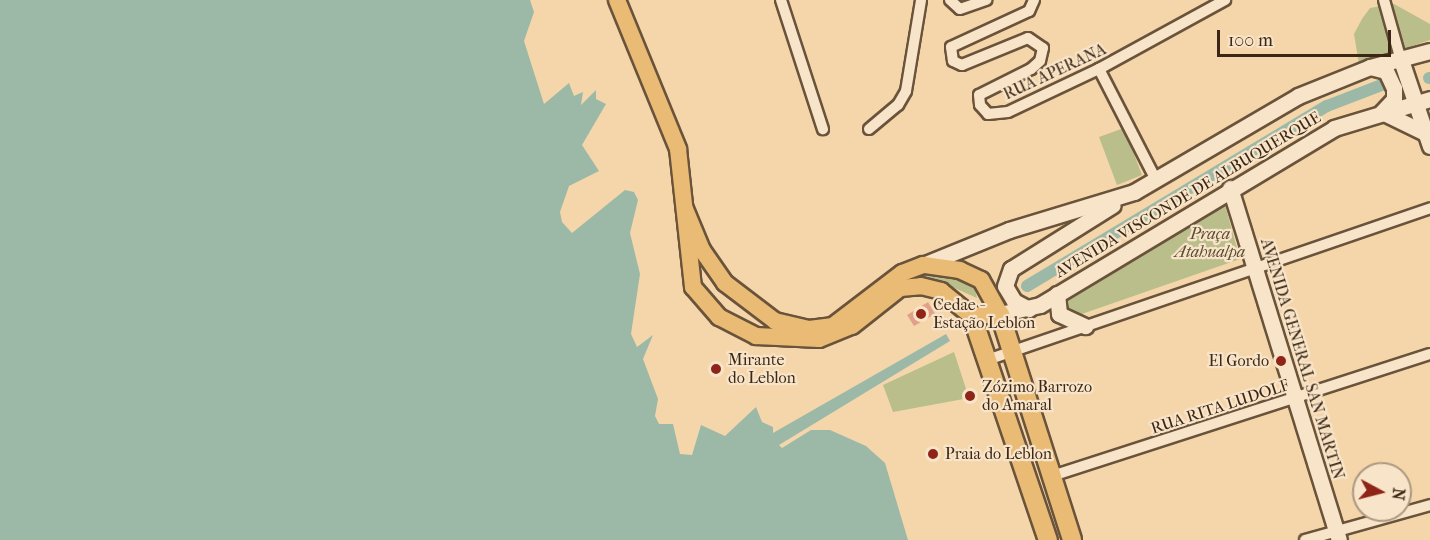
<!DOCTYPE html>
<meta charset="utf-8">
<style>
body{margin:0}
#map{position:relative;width:1430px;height:540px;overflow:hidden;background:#f4d6aa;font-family:"IM FELL French Canon",serif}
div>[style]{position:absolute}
.green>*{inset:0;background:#b9be8a}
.water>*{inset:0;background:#9cb9a8}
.canal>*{height:12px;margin:-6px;padding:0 6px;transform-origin:6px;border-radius:6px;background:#9cb9a8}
.building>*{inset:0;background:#e1a189}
.roads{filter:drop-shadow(2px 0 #6a533b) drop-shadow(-2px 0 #6a533b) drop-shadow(0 2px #6a533b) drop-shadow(0 -2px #6a533b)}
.minor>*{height:10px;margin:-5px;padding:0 5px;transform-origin:5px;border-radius:5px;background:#f8e4c8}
.secondary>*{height:15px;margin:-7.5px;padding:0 7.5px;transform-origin:7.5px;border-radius:7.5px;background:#f8e4c8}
.primary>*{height:16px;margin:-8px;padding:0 8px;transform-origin:8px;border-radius:8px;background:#eabb75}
.trunk>*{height:18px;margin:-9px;padding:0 9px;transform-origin:9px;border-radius:9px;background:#eabb75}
.dots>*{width:16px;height:16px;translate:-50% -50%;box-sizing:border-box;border:3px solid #f8e4c8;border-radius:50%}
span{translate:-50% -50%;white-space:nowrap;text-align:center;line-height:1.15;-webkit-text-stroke:4.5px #f8e4c8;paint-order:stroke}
.street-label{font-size:16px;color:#3c2716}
.park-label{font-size:16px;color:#5b4d33;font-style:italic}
.poi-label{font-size:16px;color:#3c2716}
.left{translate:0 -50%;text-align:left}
.right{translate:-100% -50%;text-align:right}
.north{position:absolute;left:1352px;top:462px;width:60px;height:60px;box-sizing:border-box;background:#f8e4c8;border:2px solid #ad9881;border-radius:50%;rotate:97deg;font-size:16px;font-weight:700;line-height:24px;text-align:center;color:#3c2716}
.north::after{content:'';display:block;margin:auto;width:21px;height:27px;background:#8f2418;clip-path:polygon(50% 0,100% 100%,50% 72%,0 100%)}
.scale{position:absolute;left:1217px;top:30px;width:174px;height:27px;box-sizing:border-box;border:3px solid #3c2716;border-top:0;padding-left:8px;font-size:18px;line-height:21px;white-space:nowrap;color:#3c2716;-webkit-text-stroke:4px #f8e4c8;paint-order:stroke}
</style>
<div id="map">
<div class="green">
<div style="clip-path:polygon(1394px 4px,1430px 24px,1430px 40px,1359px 64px,1354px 34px,1362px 19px,1370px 8px)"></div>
<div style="clip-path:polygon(1124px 128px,1142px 175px,1117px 185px,1099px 137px)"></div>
<div style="clip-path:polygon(1225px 205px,1240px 259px,1079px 315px,1070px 313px,1066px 302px,1070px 293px)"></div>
<div style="clip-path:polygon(924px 271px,954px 276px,975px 289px,977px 298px,941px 282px,913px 277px)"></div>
<div style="clip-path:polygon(954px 352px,969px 398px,893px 412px,883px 385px)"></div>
</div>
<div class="water">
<div style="clip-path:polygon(0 0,530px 0,534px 12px,524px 41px,544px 104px,569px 83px,574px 96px,583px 92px,581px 105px,596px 90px,596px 99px,606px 104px,582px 145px,599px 171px,569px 186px,560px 212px,562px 222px,572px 233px,625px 190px,634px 192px,638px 200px,630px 233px,640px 274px,631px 334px,637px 347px,653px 335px,643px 359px,658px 399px,655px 416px,659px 424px,673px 424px,680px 454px,692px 455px,701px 425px,725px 436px,756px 407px,762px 422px,773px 427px,773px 433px,946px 334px,950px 341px,779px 445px,782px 448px,811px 430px,830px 430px,866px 446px,885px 463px,908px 540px,0 540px)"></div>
</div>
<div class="canal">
<div style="left:1429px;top:78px;width:1px"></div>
<div style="left:1027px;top:286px;width:350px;rotate:-31deg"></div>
<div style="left:1327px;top:106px;width:61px;rotate:-21.1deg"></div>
</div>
<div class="building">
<div style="clip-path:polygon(928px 302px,935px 314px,914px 326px,907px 315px)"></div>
</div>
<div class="roads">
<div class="minor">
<div style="left:781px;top:0;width:136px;rotate:72deg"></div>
<div style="left:950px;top:0;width:13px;rotate:42deg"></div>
<div style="left:960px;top:9px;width:28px;rotate:-19deg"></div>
<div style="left:1034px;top:0;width:12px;rotate:114deg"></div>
<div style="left:1029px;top:11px;width:86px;rotate:155.2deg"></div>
<div style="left:951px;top:47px;width:14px;rotate:82deg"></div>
<div style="left:953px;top:61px;width:10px;rotate:24deg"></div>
<div style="left:962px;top:65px;width:71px;rotate:-22.2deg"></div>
<div style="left:1028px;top:38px;width:18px;rotate:34deg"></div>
<div style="left:1043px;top:48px;width:13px;rotate:103deg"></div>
<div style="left:1040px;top:61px;width:12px;rotate:138deg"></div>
<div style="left:1031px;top:69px;width:58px;rotate:153.4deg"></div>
<div style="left:979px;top:95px;width:10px;rotate:84deg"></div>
<div style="left:980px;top:105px;width:12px;rotate:48deg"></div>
<div style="left:988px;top:114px;width:20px;rotate:-6deg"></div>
<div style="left:1008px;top:112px;width:101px;rotate:-25.3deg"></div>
<div style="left:1099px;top:69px;width:144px;rotate:-28.7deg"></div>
<div style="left:1384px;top:0;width:59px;rotate:74.3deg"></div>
<div style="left:1099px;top:69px;width:125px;rotate:62.8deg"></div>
<div style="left:869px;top:129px;width:38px;rotate:-40deg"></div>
<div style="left:898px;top:105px;width:16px;rotate:-60deg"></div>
<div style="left:906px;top:91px;width:92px;rotate:-80.6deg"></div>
<div style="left:990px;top:359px;width:465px;rotate:-18.9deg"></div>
<div style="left:1052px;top:476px;width:397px;rotate:-17.9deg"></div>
<div style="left:1305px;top:540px;width:130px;rotate:-15.6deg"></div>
</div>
<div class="secondary">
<div style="left:1400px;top:57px;width:94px;rotate:71.4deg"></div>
<div style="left:1370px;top:67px;width:16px;rotate:14deg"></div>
<div style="left:1386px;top:71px;width:19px;rotate:65deg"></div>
<div style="left:1394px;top:88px;width:11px;rotate:90deg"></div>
<div style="left:1394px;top:99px;width:18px;rotate:133deg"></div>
<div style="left:1382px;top:112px;width:48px;rotate:26deg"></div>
<div style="left:1230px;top:188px;width:368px;rotate:72.8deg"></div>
<div style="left:923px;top:265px;width:93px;rotate:-22.1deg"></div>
<div style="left:1009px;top:230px;width:131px;rotate:-16.9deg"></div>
<div style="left:1134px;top:192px;width:190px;rotate:-30.3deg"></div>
<div style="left:1298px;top:96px;width:78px;rotate:-21.9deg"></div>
<div style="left:1370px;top:67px;width:62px;rotate:-14.9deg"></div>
<div style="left:1057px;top:294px;width:20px;rotate:84deg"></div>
<div style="left:1059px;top:314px;width:29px;rotate:25deg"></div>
<div style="left:1029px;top:309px;width:17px;rotate:-152deg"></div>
<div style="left:1014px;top:301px;width:17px;rotate:-121deg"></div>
<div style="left:1005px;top:286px;width:18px;rotate:-71deg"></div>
<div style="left:1011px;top:269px;width:120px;rotate:-32.1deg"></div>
<div style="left:1000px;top:314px;width:41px;rotate:-12.7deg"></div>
<div style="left:1040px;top:305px;width:343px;rotate:-31deg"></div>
<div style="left:1334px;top:128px;width:100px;rotate:-16.8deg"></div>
</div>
<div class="primary">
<div style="left:617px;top:0;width:161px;rotate:67.7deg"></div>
<div style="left:678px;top:149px;width:139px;rotate:83.8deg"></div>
<div style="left:693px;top:287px;width:40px;rotate:49deg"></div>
<div style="left:719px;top:317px;width:42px;rotate:27.2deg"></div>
<div style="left:756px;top:336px;width:63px;rotate:2.7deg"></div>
<div style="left:819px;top:339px;width:35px;rotate:-22deg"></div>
<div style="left:852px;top:326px;width:61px;rotate:-38.4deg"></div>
<div style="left:900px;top:288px;width:21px;rotate:-5deg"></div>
<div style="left:921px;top:286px;width:21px;rotate:14deg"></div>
<div style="left:941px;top:291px;width:40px;rotate:39deg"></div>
<div style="left:972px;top:316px;width:28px;rotate:-4deg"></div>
<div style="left:1000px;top:314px;width:39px;rotate:-119deg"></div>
<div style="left:981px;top:280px;width:23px;rotate:-155deg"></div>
<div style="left:960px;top:270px;width:37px;rotate:-172deg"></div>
<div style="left:923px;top:265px;width:22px;rotate:159deg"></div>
<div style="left:902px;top:273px;width:87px;rotate:142.5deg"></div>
<div style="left:833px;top:326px;width:24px;rotate:173deg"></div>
<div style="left:809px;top:329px;width:35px;rotate:-167deg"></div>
<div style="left:775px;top:321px;width:63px;rotate:-142.8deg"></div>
<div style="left:725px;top:283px;width:40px;rotate:-124.9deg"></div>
<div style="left:702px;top:250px;width:44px;rotate:-112.5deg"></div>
</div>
<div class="trunk">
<div style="left:1000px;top:314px;width:237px;rotate:72.3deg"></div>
<div style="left:972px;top:316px;width:237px;rotate:71.3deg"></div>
</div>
</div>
<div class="dots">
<div style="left:921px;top:314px;background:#8f2418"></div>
<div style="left:1281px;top:361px;background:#8f2418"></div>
<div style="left:716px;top:369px;background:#8f2418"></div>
<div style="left:970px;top:396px;background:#8f2418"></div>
<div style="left:933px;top:454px;background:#8f2418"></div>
</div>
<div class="street-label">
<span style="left:1055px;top:72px;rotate:-25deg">RUA APERANA</span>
<span style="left:1188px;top:195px;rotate:-31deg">AVENIDA VISCONDE DE ALBUQUERQUE</span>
<span style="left:1302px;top:359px;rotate:73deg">AVENIDA GENERAL SAN MARTIN</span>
<span style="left:1220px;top:407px;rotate:-18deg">RUA RITA LUDOLF</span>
</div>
<div class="park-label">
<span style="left:1210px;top:243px">Praça<br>Atahualpa</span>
</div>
<div class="poi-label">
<span class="left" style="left:933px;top:314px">Cedae -<br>Estação Leblon</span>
<span class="left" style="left:728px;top:369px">Mirante<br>do Leblon</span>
<span class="right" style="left:1269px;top:361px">El Gordo</span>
<span class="left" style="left:982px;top:396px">Zózimo Barrozo<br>do Amaral</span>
<span class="left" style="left:945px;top:454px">Praia do Leblon</span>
</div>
<div class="north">N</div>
<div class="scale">100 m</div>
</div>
